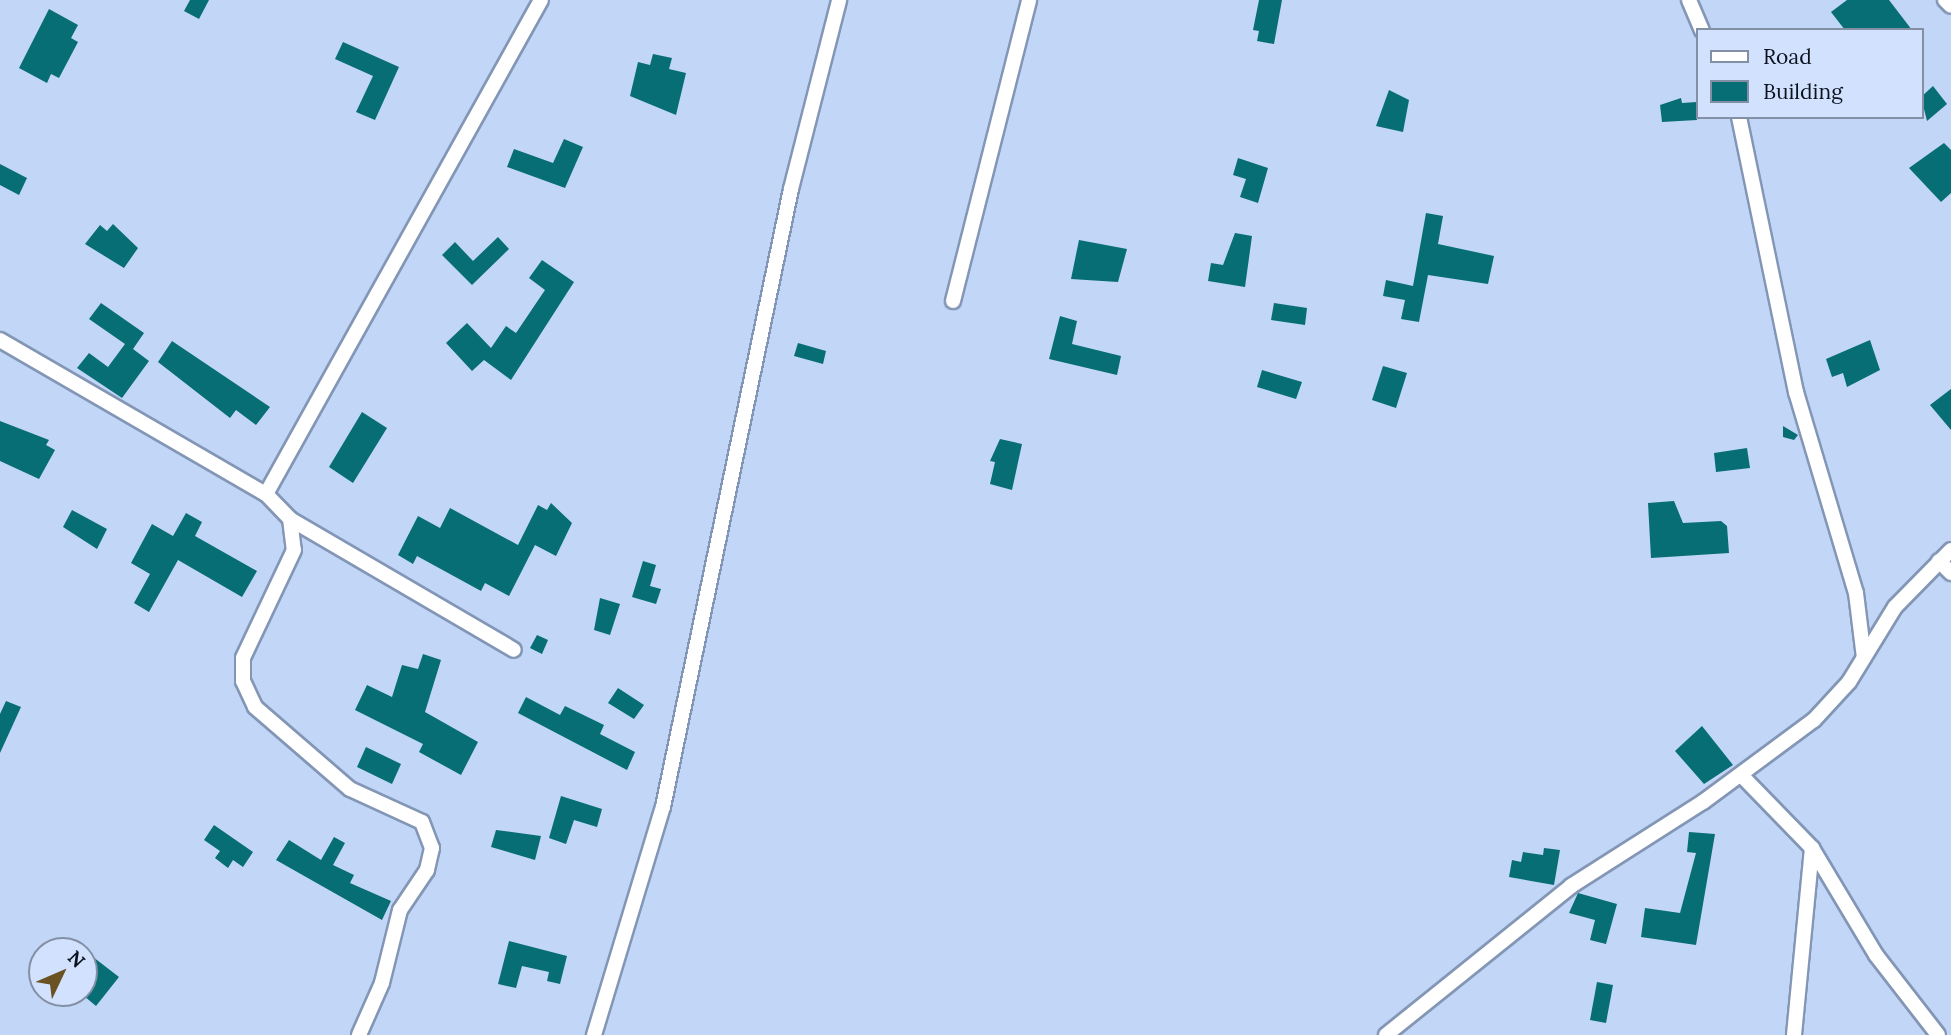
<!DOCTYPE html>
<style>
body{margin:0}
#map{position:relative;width:1951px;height:1035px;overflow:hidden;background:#c2d6f7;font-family:Lora,serif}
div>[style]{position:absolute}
.building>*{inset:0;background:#066e74}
.roads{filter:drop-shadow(2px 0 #8396b5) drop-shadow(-2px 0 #8396b5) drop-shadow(0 2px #8396b5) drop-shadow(0 -2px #8396b5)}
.street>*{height:14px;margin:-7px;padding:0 7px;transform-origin:7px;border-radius:7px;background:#fff}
span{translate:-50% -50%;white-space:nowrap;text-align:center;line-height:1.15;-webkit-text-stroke:6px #d2e2fe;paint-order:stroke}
.legend{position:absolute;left:1696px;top:28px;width:228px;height:91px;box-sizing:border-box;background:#d2e2fe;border:2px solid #838fa4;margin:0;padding:9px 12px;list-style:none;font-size:21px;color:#0c121e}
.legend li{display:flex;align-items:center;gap:14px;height:35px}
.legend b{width:35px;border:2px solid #838fa4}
.north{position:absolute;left:28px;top:937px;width:70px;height:70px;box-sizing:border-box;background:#d2e2fe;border:2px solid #838fa4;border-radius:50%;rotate:46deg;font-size:19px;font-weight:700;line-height:28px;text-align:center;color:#0c121e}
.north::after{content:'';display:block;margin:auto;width:24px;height:32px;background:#6b5223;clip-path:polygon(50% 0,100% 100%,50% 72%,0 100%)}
</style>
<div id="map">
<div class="building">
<div style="clip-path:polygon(190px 0,209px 0,199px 19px,184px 11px)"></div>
<div style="clip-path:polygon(1259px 0,1282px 0,1274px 44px,1257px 41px,1259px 31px,1253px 30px)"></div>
<div style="clip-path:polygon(1847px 0,1889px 0,1912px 30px,1845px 30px,1831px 12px)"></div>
<div style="clip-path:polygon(49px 9px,78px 25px,71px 38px,78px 42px,59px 78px,51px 74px,47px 83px,19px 68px)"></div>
<div style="clip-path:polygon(343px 42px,399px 67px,375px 120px,356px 112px,373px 76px,335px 59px)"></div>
<div style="clip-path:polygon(653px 54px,672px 58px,669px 69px,686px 73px,676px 115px,630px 96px,638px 62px,650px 65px)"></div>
<div style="clip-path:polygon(1933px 86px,1947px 104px,1927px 121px,1921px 97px)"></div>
<div style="clip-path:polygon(1389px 90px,1409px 100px,1403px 132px,1376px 126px)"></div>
<div style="clip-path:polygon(1681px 98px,1682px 103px,1697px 102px,1697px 120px,1662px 122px,1660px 105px)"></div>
<div style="clip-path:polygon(564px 139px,583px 147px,565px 188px,507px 167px,514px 149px,553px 163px)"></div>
<div style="clip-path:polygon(1944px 143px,1951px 150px,1951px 193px,1941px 202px,1909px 168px)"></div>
<div style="clip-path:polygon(1238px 158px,1268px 168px,1258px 203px,1240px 197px,1246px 179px,1233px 175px)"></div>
<div style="clip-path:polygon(0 164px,27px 178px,19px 195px,0 185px)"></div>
<div style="clip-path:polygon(1426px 213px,1443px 216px,1438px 244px,1494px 256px,1488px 284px,1428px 275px,1419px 322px,1401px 319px,1405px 300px,1383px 296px,1386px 280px,1413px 286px)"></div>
<div style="clip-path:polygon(113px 224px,138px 248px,124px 268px,85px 244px,100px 225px,107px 231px)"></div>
<div style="clip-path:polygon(1235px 233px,1252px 236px,1245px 287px,1208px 281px,1211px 263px,1223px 265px)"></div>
<div style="clip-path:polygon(498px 237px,509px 249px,472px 285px,442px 255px,455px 242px,473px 261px)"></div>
<div style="clip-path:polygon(1079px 240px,1127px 249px,1118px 282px,1071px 279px)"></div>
<div style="clip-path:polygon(542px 260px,574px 282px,511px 380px,484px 360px,472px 371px,446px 343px,467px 323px,491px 348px,506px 326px,516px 333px,545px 290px,529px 278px)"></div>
<div style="clip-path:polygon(101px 303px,144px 333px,133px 349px,149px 361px,122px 398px,77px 368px,89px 353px,108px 367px,125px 344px,89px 319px)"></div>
<div style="clip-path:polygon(1274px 303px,1307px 308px,1305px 325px,1271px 320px)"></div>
<div style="clip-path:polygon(1060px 316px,1077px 321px,1072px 344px,1121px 356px,1117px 375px,1049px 359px)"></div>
<div style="clip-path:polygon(1870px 340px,1880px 370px,1847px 387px,1843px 373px,1832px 377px,1826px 359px)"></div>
<div style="clip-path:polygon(172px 341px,270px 407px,256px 425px,236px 410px,230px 418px,158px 362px)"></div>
<div style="clip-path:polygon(798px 343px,826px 351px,823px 364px,794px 356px)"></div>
<div style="clip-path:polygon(1383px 366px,1407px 373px,1396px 408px,1372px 400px)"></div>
<div style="clip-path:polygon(1262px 370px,1302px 382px,1296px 399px,1257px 387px)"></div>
<div style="clip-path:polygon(1951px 389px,1951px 430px,1930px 405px)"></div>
<div style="clip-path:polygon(362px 412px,387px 428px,353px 483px,329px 467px)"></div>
<div style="clip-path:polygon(0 421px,49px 440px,46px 445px,55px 450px,39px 479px,0 461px)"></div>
<div style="clip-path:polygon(1783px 426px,1798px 435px,1794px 440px,1783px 437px)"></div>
<div style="clip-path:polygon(1000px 439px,1022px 444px,1012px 490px,990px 484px,995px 462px,990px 461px)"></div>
<div style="clip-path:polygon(1747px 448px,1750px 468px,1716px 472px,1714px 453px)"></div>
<div style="clip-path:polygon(1674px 501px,1683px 523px,1721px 521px,1727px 526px,1729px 553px,1651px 558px,1648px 503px)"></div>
<div style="clip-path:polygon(551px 503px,572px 523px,556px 556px,535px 545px,509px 596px,485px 583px,481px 591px,417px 556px,413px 564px,398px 555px,418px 516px,440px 528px,450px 508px,518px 545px,538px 505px,547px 510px)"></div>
<div style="clip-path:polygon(72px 510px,107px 529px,97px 549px,63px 527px)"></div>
<div style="clip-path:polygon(186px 513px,202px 522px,195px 536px,257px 571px,242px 597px,178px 560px,149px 612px,134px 603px,150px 574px,131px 563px,152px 524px,173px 536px)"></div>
<div style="clip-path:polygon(643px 561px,656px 565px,650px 586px,661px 589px,656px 604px,632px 597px)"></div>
<div style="clip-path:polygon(600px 598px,620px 604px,610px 635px,594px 630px)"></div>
<div style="clip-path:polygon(537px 635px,548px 640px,542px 654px,530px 648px)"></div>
<div style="clip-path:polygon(423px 654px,441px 660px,425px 712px,478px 742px,461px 775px,419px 752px,423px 744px,355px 710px,367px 685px,392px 697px,402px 665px,418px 669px)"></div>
<div style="clip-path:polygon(618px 688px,644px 705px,634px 719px,608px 703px)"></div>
<div style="clip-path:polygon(526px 697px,560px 715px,565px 706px,604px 725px,600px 734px,635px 752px,627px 770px,518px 713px)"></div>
<div style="clip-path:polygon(6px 701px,21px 707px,0 753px,0 714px)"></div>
<div style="clip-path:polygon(1702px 726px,1733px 765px,1704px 784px,1675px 751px)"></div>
<div style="clip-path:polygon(366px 747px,401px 764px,392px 784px,357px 767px)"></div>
<div style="clip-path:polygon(561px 796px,602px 809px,597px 827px,574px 820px,566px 844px,549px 838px)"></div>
<div style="clip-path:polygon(214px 825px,253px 852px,243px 867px,233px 860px,228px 868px,215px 858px,220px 851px,204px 840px)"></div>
<div style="clip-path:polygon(496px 830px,541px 836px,535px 860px,491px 847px)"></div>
<div style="clip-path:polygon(1689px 832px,1715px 834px,1696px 945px,1641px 937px,1645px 908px,1680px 913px,1696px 853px,1687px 852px)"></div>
<div style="clip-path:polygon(334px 837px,345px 843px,333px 865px,354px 875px,350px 883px,391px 901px,382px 920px,276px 860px,289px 840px,321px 860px)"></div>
<div style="clip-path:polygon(1544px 848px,1560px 850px,1554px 885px,1509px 877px,1512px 860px,1521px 862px,1523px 852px,1543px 855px)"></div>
<div style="clip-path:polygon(1578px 893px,1617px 904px,1606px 944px,1590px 940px,1595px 920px,1569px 913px)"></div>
<div style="clip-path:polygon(509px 941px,567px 956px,560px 984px,547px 981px,549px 972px,522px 966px,516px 988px,498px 984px)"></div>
<div style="clip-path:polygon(84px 950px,119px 977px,96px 1006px,84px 996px)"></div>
<div style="clip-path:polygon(1597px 982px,1613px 985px,1606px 1023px,1590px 1020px)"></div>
</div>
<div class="roads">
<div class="street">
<div style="left:1689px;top:0;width:33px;rotate:67deg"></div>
<div style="left:1945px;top:0;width:8px;rotate:45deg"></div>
<div style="left:1739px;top:117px;width:281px;rotate:78.3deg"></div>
<div style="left:1796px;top:392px;width:210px;rotate:73.4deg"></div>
<div style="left:1856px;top:593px;width:65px;rotate:83deg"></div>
<div style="left:953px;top:301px;width:310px;rotate:-75.8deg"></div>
<div style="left:0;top:340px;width:307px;rotate:30.1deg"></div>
<div style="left:266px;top:494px;width:35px;rotate:46deg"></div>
<div style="left:290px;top:519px;width:31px;rotate:83deg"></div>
<div style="left:294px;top:550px;width:119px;rotate:115.3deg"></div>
<div style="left:243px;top:658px;width:23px;rotate:90deg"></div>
<div style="left:243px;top:681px;width:29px;rotate:65deg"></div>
<div style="left:255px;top:707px;width:125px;rotate:40.8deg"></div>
<div style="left:350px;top:789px;width:79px;rotate:24.6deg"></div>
<div style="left:422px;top:822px;width:28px;rotate:69deg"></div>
<div style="left:432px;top:848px;width:23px;rotate:103deg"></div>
<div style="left:427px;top:870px;width:48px;rotate:124deg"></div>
<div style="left:400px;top:910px;width:75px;rotate:103.9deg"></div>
<div style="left:382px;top:983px;width:57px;rotate:113.9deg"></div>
<div style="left:266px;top:494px;width:565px;rotate:-60.9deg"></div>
<div style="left:290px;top:519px;width:259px;rotate:30.3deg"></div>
<div style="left:1939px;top:561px;width:17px;rotate:45deg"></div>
<div style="left:1741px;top:775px;width:102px;rotate:45.8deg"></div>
<div style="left:1812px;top:848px;width:188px;rotate:95.5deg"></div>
<div style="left:1812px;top:848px;width:125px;rotate:59.1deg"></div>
<div style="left:1876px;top:955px;width:101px;rotate:52.2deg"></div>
<div style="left:594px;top:1035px;width:238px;rotate:-73.2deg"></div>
<div style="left:663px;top:807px;width:631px;rotate:-78.3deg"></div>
<div style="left:791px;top:189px;width:195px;rotate:-75.7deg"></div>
<div style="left:1386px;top:1035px;width:238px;rotate:-38.8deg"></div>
<div style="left:1571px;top:886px;width:156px;rotate:-32.5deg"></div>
<div style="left:1703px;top:802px;width:138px;rotate:-36.5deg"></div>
<div style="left:1814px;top:720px;width:52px;rotate:-47.4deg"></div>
<div style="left:1849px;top:682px;width:88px;rotate:-58.5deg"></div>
<div style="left:1895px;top:607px;width:80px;rotate:-45.5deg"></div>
</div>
</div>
<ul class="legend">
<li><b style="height:9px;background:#fff"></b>Road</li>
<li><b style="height:19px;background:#066e74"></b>Building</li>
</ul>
<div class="north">N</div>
</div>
